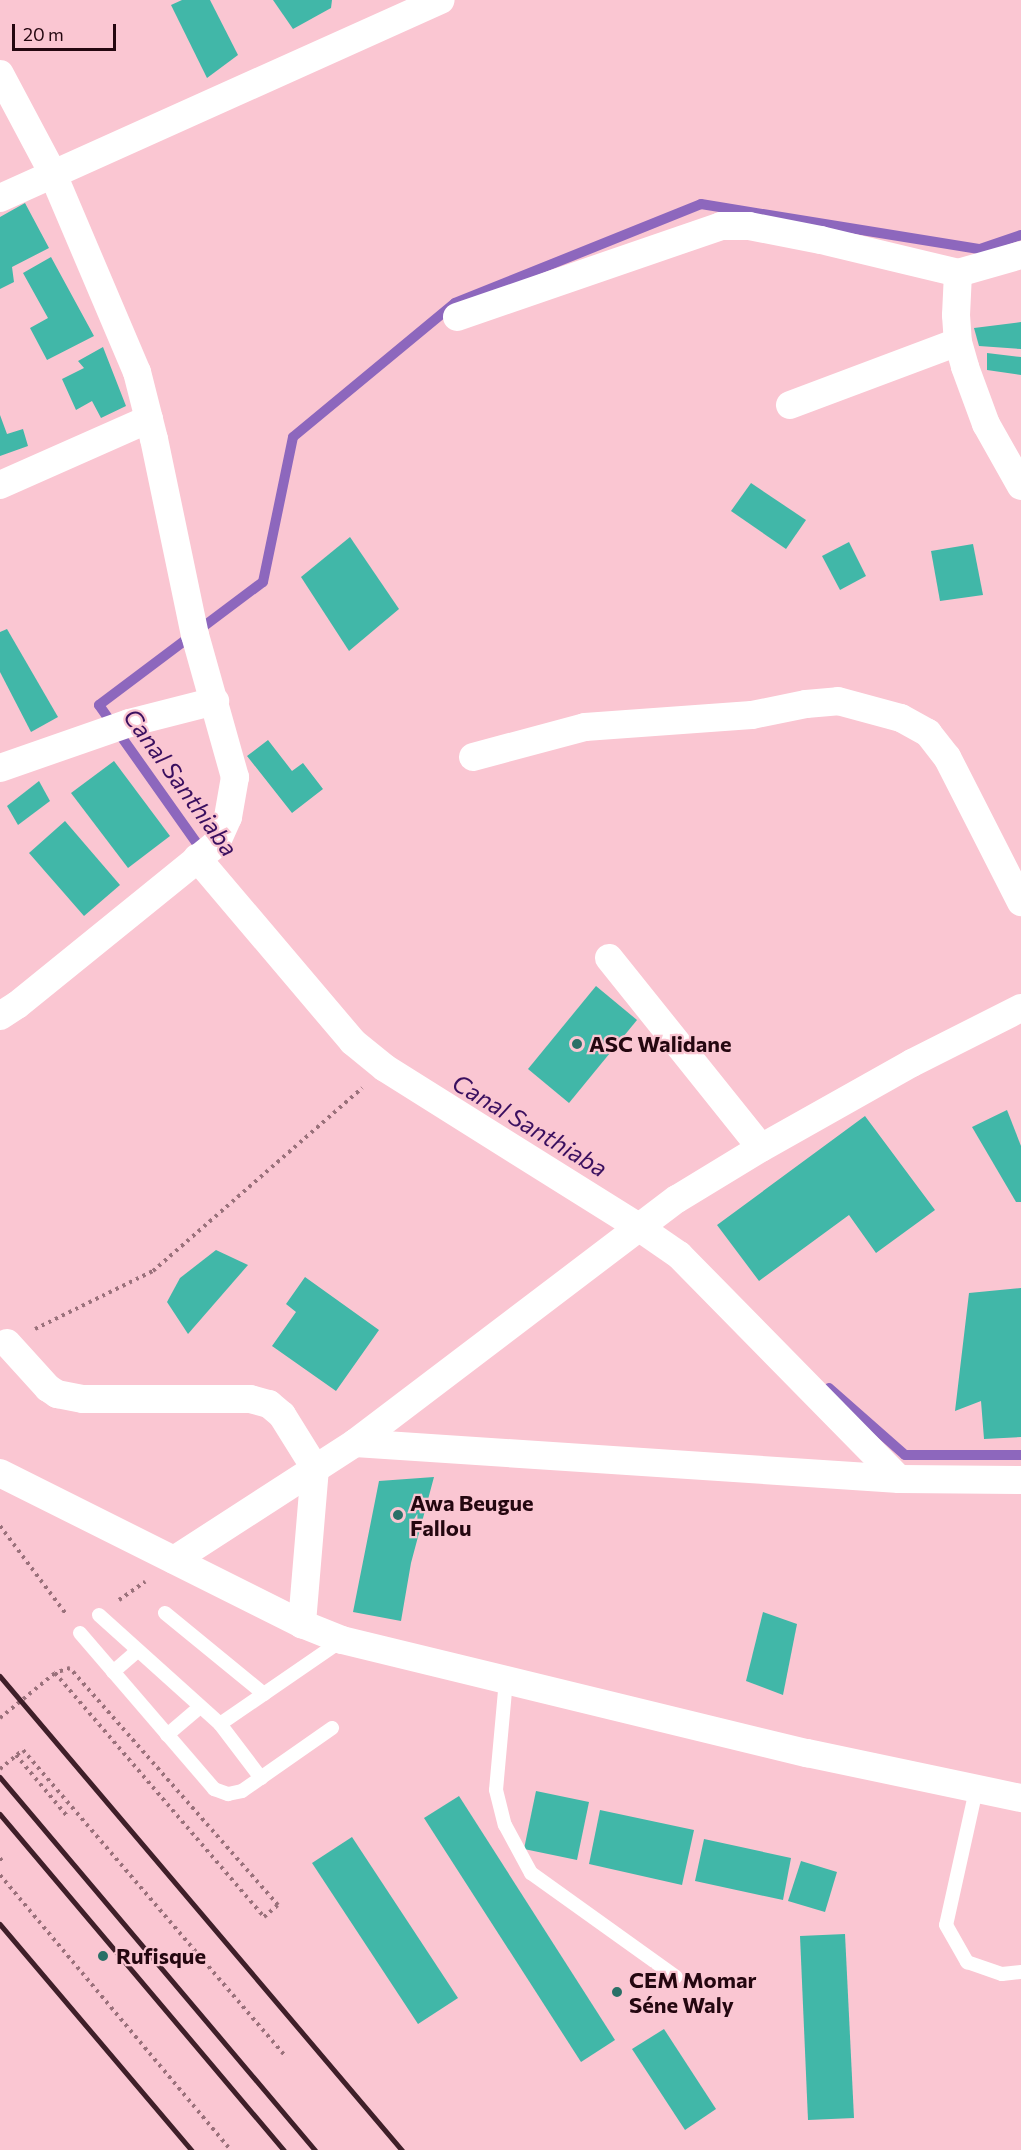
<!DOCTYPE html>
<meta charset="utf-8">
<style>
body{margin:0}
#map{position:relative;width:1021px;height:2150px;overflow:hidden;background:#fac6d2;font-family:Commissioner,sans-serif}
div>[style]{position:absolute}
.stream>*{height:10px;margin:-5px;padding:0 5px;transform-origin:5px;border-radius:5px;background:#8d67bd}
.building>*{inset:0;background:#41b7a8}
.path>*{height:4px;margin-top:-2px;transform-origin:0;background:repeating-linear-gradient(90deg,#9a717b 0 3px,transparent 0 7.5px)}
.service>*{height:14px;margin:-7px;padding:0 7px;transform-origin:7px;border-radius:7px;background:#fff}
.minor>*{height:28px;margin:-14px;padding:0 14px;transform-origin:14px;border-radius:14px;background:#fff}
.rail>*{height:4.5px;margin:-2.25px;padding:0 2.25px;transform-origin:2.25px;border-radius:2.25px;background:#3f1f29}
.dots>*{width:16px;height:16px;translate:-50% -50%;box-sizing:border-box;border:3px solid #fac6d2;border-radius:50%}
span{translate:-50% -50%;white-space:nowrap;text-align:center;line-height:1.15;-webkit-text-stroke:4.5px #fac6d2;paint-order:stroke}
.poi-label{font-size:22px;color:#240710;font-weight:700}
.left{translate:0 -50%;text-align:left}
.water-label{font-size:24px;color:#3a0f5f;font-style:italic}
.scale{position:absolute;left:12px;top:24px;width:104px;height:27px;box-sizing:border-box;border:3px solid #240710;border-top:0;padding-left:8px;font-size:18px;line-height:21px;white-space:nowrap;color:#240710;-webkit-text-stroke:4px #fac6d2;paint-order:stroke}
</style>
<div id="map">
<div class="stream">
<div style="left:203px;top:852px;width:180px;rotate:-125.3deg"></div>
<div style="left:99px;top:705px;width:205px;rotate:-36.9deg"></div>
<div style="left:263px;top:582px;width:148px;rotate:-78.3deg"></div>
<div style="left:293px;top:437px;width:210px;rotate:-39.6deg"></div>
<div style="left:455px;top:303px;width:265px;rotate:-21.9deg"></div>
<div style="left:701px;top:204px;width:283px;rotate:9.2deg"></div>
<div style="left:980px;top:249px;width:43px;rotate:-18.9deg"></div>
<div style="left:829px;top:1388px;width:101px;rotate:41.4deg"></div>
<div style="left:905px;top:1455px;width:116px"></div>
</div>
<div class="building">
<div style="clip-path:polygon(182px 0,210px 0,238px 55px,207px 78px,171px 5px)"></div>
<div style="clip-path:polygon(273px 0,332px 0,331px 8px,293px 29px)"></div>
<div style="clip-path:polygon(25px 203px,49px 248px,12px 267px,14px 282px,0 289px,0 217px)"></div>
<div style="clip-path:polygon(51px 257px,94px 336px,47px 360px,30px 328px,48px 318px,23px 273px)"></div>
<div style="clip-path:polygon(1021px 322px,1021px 349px,979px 346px,974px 328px)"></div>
<div style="clip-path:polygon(103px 347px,126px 406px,101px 418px,92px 401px,76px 410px,62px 379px,84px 368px,78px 361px)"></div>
<div style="clip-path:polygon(987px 353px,1021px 357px,1021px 375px,987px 370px)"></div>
<div style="clip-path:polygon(0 415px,7px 434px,23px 429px,28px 446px,0 456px)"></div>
<div style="clip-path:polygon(751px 483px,806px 520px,786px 549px,731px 511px)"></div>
<div style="clip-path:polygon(350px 537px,399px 609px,349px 651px,301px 577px)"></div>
<div style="clip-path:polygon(849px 542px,866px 576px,840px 590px,822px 556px)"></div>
<div style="clip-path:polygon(973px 544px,983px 595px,940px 601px,931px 551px)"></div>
<div style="clip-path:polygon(7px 629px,58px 717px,31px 732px,0 672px,0 632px)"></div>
<div style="clip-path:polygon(268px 740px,292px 771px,303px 763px,323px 789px,292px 813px,247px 756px)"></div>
<div style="clip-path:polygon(114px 761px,170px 836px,128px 868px,71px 793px)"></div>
<div style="clip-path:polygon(39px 781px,50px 801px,18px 825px,7px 806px)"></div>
<div style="clip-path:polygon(65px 821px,120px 885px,84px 916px,29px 853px)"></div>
<div style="clip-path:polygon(596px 986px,637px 1020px,569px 1103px,528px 1069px)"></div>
<div style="clip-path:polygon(1007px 1110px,1021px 1146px,1021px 1202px,1016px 1202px,972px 1127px)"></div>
<div style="clip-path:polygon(865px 1116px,935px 1210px,876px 1253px,849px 1215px,759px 1281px,717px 1225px)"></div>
<div style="clip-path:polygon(216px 1250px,248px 1265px,188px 1334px,167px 1302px,180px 1278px)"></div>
<div style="clip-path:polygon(305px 1277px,379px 1330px,336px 1391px,272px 1346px,296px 1312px,286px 1304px)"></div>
<div style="clip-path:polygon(1021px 1288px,1021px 1437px,984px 1439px,981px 1401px,955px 1411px,969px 1293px)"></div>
<div style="clip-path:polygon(434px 1477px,411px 1563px,401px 1621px,353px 1612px,379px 1481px)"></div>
<div style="clip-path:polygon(763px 1612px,797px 1624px,783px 1695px,746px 1681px)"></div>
<div style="clip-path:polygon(536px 1791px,589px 1802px,577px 1860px,524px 1849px)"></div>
<div style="clip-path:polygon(459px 1796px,615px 2040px,581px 2062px,424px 1818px)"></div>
<div style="clip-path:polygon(600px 1810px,694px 1830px,682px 1885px,589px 1864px)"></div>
<div style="clip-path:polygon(352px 1837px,458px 1998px,418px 2024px,312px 1863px)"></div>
<div style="clip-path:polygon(704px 1839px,791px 1858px,783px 1900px,695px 1881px)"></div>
<div style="clip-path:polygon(801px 1861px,837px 1872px,825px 1912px,788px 1901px)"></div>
<div style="clip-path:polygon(845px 1934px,854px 2118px,808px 2120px,800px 1936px)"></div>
<div style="clip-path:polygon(664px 2029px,716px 2109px,685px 2130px,632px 2049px)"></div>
</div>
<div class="path">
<div style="left:35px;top:1329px;width:131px;rotate:-26.2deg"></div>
<div style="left:153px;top:1271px;width:278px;rotate:-41.2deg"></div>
<div style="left:0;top:1526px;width:110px;rotate:53.1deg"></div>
<div style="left:119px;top:1600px;width:32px;rotate:-35deg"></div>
<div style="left:0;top:1718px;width:71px;rotate:-39.3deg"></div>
<div style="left:55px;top:1673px;width:321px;rotate:49.4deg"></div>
<div style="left:264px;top:1917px;width:18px;rotate:-41deg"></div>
<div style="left:278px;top:1905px;width:315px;rotate:-131.3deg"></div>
<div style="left:70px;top:1668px;width:16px;rotate:162deg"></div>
<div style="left:16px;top:1755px;width:80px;rotate:50.1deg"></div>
<div style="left:0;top:1769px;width:30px;rotate:-40deg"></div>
<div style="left:23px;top:1750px;width:403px;rotate:49.4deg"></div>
<div style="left:0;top:1858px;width:7px;rotate:56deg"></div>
<div style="left:0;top:1875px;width:359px;rotate:50deg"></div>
</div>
<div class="service">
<div style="left:165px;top:1613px;width:128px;rotate:39.3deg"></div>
<div style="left:99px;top:1615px;width:163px;rotate:42deg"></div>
<div style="left:220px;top:1724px;width:68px;rotate:52.8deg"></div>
<div style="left:80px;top:1633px;width:206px;rotate:49.3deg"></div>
<div style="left:214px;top:1789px;width:15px;rotate:20deg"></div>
<div style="left:228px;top:1794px;width:14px;rotate:-12deg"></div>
<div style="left:242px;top:1791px;width:110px;rotate:-35deg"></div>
<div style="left:113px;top:1672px;width:33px;rotate:-41deg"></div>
<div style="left:506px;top:1680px;width:110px;rotate:95.2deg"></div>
<div style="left:496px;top:1790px;width:36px;rotate:76deg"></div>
<div style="left:505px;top:1825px;width:55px;rotate:61.6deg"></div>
<div style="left:531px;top:1873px;width:178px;rotate:35.6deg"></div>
<div style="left:220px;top:1724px;width:148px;rotate:-34.5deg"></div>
<div style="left:167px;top:1735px;width:43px;rotate:-40.3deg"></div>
<div style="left:976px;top:1790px;width:138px;rotate:102.5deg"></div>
<div style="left:946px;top:1925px;width:43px;rotate:60.4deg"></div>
<div style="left:967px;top:1962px;width:37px;rotate:19deg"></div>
<div style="left:1002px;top:1974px;width:19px;rotate:-6deg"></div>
</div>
<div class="minor">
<div style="left:0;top:74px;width:111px;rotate:62deg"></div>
<div style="left:52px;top:172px;width:217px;rotate:67deg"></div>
<div style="left:137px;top:372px;width:69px;rotate:75.8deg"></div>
<div style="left:154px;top:439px;width:200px;rotate:78.2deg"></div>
<div style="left:195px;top:635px;width:148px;rotate:74.3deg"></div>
<div style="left:235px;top:777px;width:41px;rotate:99.9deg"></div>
<div style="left:228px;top:817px;width:30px;rotate:114deg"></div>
<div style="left:216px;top:844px;width:256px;rotate:141deg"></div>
<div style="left:17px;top:1005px;width:20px;rotate:147deg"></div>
<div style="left:0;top:198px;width:483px;rotate:-24.2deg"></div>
<div style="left:958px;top:273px;width:42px;rotate:92.7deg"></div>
<div style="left:956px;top:315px;width:27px;rotate:86deg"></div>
<div style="left:958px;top:342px;width:26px;rotate:74deg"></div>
<div style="left:965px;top:367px;width:61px;rotate:69.8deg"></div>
<div style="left:986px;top:424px;width:71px;rotate:60.6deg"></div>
<div style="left:457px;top:317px;width:279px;rotate:-19deg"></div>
<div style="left:721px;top:226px;width:28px"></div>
<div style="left:749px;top:226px;width:73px;rotate:11deg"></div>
<div style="left:821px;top:240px;width:141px;rotate:13.5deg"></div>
<div style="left:958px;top:273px;width:66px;rotate:-15.9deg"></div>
<div style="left:790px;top:405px;width:179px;rotate:-20.6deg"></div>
<div style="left:0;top:485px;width:163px;rotate:-23.9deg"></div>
<div style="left:473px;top:757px;width:116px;rotate:-15deg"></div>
<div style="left:585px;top:727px;width:167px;rotate:-4.1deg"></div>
<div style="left:752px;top:715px;width:55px;rotate:-11.5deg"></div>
<div style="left:806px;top:704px;width:32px;rotate:-5deg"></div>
<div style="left:838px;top:701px;width:65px;rotate:15.1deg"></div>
<div style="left:901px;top:718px;width:31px;rotate:29deg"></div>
<div style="left:928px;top:733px;width:31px;rotate:52deg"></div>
<div style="left:947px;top:757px;width:163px;rotate:63deg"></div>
<div style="left:0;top:768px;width:137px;rotate:-19.2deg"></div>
<div style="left:129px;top:723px;width:89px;rotate:-14.3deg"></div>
<div style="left:197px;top:858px;width:241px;rotate:49.7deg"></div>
<div style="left:353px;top:1042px;width:41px;rotate:39.1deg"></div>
<div style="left:385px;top:1068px;width:294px;rotate:32.1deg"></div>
<div style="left:634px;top:1224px;width:55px;rotate:34.6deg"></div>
<div style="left:679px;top:1255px;width:314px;rotate:45.5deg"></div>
<div style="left:609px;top:958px;width:243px;rotate:51.3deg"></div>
<div style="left:7px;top:1343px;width:61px;rotate:47.7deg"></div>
<div style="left:48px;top:1388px;width:11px;rotate:34deg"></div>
<div style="left:57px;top:1394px;width:26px;rotate:11deg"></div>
<div style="left:83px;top:1399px;width:167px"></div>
<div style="left:250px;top:1399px;width:20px;rotate:15deg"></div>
<div style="left:269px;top:1404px;width:17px;rotate:40deg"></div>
<div style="left:282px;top:1415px;width:62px;rotate:58.1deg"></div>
<div style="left:315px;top:1468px;width:157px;rotate:94.8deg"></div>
<div style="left:355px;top:1443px;width:545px;rotate:3.79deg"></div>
<div style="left:899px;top:1479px;width:122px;rotate:0.5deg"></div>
<div style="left:0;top:1473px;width:338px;rotate:26.6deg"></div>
<div style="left:302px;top:1624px;width:43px;rotate:21.8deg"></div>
<div style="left:342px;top:1640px;width:479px;rotate:13.7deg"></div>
<div style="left:807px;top:1753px;width:219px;rotate:11.9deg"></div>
<div style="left:174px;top:1560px;width:216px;rotate:-32.9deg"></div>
<div style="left:355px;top:1443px;width:404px;rotate:-37.2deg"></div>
<div style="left:677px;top:1199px;width:98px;rotate:-31.3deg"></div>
<div style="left:761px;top:1148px;width:173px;rotate:-29.4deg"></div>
<div style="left:912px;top:1063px;width:122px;rotate:-26.8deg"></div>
</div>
<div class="rail">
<div style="left:0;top:1676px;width:622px;rotate:49.7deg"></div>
<div style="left:0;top:1777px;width:488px;rotate:49.8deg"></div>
<div style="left:0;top:1814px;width:440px;rotate:49.8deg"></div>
<div style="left:0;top:1924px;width:297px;rotate:49.7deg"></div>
</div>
<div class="dots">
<div style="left:577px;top:1044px;background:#297067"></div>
<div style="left:398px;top:1515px;background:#297067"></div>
<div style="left:103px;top:1956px;background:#297067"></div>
<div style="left:617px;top:1992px;background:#297067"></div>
</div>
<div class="poi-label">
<span class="left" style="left:589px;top:1044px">ASC Walidane</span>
<span class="left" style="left:410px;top:1515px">Awa Beugue<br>Fallou</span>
<span class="left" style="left:116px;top:1956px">Rufisque</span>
<span class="left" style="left:629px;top:1992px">CEM Momar<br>Séne Waly</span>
</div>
<div class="water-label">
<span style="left:181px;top:782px;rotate:54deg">Canal Santhiaba</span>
<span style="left:530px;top:1125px;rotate:31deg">Canal Santhiaba</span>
</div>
<div class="scale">20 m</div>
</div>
